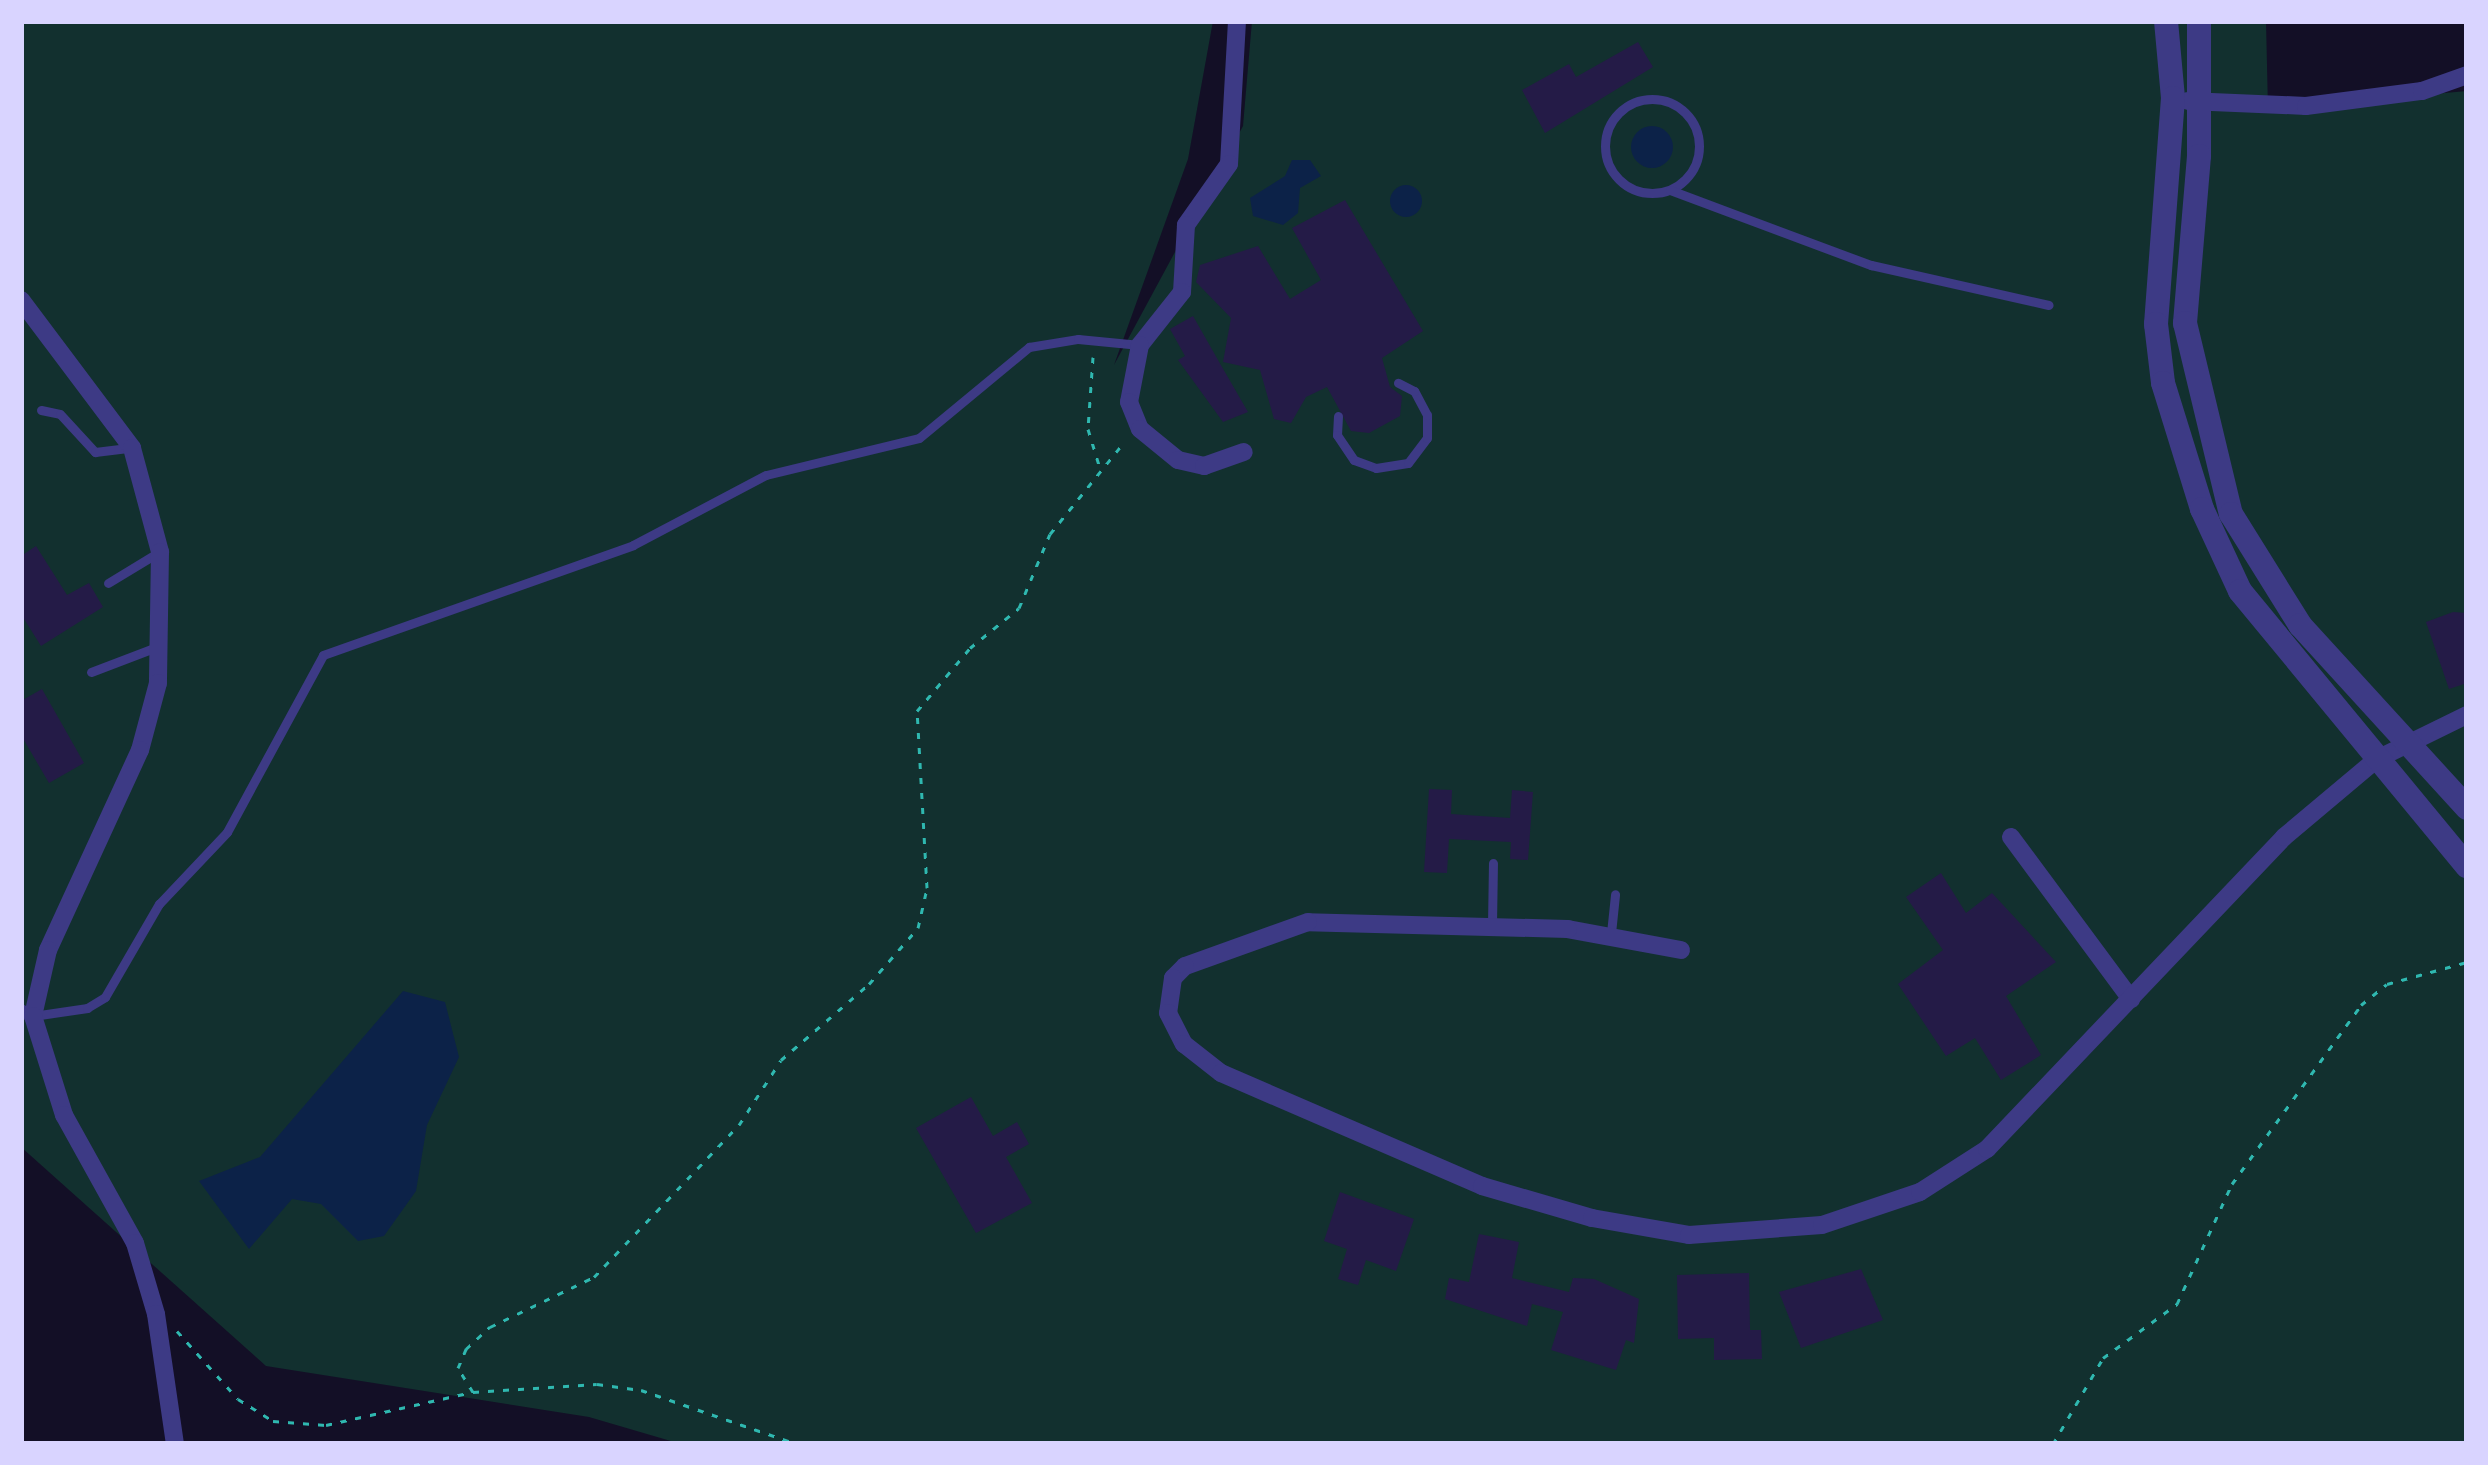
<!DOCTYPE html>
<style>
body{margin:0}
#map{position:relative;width:2488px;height:1465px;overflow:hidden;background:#130f26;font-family:Poppins,sans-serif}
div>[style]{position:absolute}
.green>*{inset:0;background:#12302f}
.water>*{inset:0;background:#0c2248}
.round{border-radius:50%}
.building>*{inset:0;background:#241b47}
.path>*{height:3px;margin-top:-1.5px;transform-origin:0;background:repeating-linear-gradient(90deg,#2fb8b0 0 6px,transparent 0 15px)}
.service>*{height:9px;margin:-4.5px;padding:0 4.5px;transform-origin:4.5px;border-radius:4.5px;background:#3d3a85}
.service>.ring{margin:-4.5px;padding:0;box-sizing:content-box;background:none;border:9px solid #3d3a85;border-radius:50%}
.minor>*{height:18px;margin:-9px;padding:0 9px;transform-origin:9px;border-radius:9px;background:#3d3a85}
.tertiary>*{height:24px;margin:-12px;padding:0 12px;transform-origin:12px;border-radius:12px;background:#3d3a85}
span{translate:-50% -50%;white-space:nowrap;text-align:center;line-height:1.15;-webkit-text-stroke:9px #130f26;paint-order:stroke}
.frame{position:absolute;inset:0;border:24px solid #d9d4ff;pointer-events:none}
</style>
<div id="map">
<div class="green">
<div style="clip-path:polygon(21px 21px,1213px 21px,1188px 159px,1114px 365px,1243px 126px,1252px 21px,2266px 21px,2268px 109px,2467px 91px,2467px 1444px,681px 1444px,589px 1417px,266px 1366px,21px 1147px)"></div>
</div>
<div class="water">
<div class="round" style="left:1631px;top:126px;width:42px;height:42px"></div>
<div style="clip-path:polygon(1292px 160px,1310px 160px,1321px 176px,1300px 188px,1298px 213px,1283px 225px,1253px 216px,1250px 198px,1285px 176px)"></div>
<div class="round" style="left:1390px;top:185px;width:32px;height:32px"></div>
<div style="clip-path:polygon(403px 991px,445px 1002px,459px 1057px,427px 1125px,416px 1191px,384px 1236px,358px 1241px,321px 1204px,292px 1199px,249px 1249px,199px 1181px,260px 1157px)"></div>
</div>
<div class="building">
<div style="clip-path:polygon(1638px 42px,1653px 67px,1545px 133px,1522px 90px,1569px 64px,1576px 77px)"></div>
<div style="clip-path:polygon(1345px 200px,1423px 331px,1382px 358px,1390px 387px,1402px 396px,1400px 416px,1369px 433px,1351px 431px,1327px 387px,1306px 397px,1291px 423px,1274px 419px,1260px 370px,1223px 362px,1231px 318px,1196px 282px,1200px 265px,1258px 246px,1290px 299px,1321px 280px,1292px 228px)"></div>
<div style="clip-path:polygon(1193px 316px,1222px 367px,1248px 412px,1223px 422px,1178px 360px,1185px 356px,1170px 329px)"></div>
<div style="clip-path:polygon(36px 546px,67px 595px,89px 583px,103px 607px,41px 646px,21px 614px,21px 556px)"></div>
<div style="clip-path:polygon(2453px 612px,2467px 613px,2467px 683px,2449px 689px,2426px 622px)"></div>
<div style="clip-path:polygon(42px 689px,84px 763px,49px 783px,21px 735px,21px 701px)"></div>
<div style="clip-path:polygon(1429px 789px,1452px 790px,1451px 814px,1510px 818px,1512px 790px,1533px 792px,1528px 860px,1510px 859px,1511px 842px,1449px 839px,1447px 873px,1424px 872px)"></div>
<div style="clip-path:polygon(1941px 873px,1966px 913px,1992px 893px,2056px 962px,2006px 996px,2041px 1055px,2001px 1080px,1975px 1038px,1946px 1056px,1898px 984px,1943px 950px,1906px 897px)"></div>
<div style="clip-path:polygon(971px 1097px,993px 1136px,1017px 1122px,1029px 1144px,1006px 1157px,1032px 1203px,976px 1233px,916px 1128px)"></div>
<div style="clip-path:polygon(1340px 1192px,1414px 1219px,1396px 1271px,1366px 1260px,1358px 1285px,1338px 1279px,1347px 1249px,1324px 1241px)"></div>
<div style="clip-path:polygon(1479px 1234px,1519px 1242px,1512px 1278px,1569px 1292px,1573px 1278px,1594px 1279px,1639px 1299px,1634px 1343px,1626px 1340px,1616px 1370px,1551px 1350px,1563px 1312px,1532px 1304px,1527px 1326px,1445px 1299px,1449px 1278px,1469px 1282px)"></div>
<div style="clip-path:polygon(1861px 1269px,1883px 1320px,1801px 1348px,1779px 1292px)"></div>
<div style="clip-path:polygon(1749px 1273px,1750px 1330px,1761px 1330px,1762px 1359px,1714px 1360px,1714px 1338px,1678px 1339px,1677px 1275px)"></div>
</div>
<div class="path">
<div style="left:1093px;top:357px;width:72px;rotate:94deg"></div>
<div style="left:1088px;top:429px;width:38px;rotate:73deg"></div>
<div style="left:177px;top:1331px;width:91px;rotate:48.1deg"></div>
<div style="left:238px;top:1399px;width:41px;rotate:32.2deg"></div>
<div style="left:273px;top:1421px;width:53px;rotate:4.3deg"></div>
<div style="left:326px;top:1425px;width:151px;rotate:-12.7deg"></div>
<div style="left:473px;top:1392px;width:124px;rotate:-3.7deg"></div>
<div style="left:597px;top:1384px;width:44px;rotate:7.8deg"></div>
<div style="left:641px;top:1390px;width:165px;rotate:19.1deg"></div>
<div style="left:473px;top:1392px;width:28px;rotate:-122deg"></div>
<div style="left:458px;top:1368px;width:21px;rotate:-67deg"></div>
<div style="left:466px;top:1349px;width:33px;rotate:-43deg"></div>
<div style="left:490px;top:1327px;width:115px;rotate:-25.7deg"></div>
<div style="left:594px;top:1277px;width:210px;rotate:-46.4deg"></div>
<div style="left:739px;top:1125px;width:77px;rotate:-57.1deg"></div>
<div style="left:781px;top:1060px;width:116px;rotate:-40.8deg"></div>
<div style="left:869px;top:984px;width:74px;rotate:-48.8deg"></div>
<div style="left:918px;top:928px;width:41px;rotate:-77.3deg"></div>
<div style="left:927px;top:888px;width:177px;rotate:-93.2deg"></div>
<div style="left:917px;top:711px;width:82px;rotate:-49.9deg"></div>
<div style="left:970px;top:648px;width:63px;rotate:-39.2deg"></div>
<div style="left:1019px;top:608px;width:80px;rotate:-67.3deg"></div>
<div style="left:1050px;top:534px;width:119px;rotate:-51.1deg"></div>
<div style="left:2053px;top:1444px;width:99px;rotate:-59.8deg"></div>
<div style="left:2103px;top:1358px;width:92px;rotate:-36.1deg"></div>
<div style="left:2177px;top:1304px;width:132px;rotate:-65.4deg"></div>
<div style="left:2232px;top:1184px;width:221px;rotate:-54.2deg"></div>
<div style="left:2361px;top:1005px;width:33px;rotate:-39deg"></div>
<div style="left:2387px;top:984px;width:83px;rotate:-15.4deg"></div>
</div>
<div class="service">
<div class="ring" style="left:1605px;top:99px;width:85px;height:85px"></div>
<div style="left:1670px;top:190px;width:215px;rotate:20.5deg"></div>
<div style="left:1871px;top:265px;width:182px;rotate:12.7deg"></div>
<div style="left:41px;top:410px;width:19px;rotate:12deg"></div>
<div style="left:60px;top:414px;width:52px;rotate:47.4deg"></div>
<div style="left:95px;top:452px;width:35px;rotate:-7deg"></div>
<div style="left:1338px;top:416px;width:19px;rotate:93deg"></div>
<div style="left:1337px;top:435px;width:30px;rotate:56deg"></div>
<div style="left:1354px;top:460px;width:23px;rotate:20deg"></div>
<div style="left:1376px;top:468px;width:32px;rotate:-9deg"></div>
<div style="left:1408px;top:463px;width:31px;rotate:-53deg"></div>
<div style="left:1427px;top:438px;width:23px;rotate:-90deg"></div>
<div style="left:1427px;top:415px;width:27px;rotate:-118deg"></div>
<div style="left:1414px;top:391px;width:18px;rotate:-153deg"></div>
<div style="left:108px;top:583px;width:60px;rotate:-31.3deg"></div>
<div style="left:91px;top:672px;width:73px;rotate:-20.9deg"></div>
<div style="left:1492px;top:925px;width:62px;rotate:-89.1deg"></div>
<div style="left:1611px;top:933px;width:39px;rotate:-84deg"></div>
<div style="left:21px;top:1008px;width:14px;rotate:34deg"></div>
<div style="left:33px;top:1016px;width:55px;rotate:-8.4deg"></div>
<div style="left:87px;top:1008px;width:21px;rotate:-31deg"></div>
<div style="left:105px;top:997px;width:108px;rotate:-59.9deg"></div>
<div style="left:159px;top:904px;width:99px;rotate:-46.6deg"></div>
<div style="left:227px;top:832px;width:201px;rotate:-61.5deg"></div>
<div style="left:323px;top:655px;width:329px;rotate:-19.5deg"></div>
<div style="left:633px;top:545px;width:150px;rotate:-27.8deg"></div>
<div style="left:766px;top:475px;width:157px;rotate:-13.6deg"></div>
<div style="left:919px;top:438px;width:143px;rotate:-39.6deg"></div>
<div style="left:1029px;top:347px;width:50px;rotate:-9.3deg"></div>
<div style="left:1078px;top:339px;width:62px;rotate:5.5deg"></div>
</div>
<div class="minor">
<div style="left:1237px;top:21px;width:143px;rotate:93.2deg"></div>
<div style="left:1229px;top:164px;width:75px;rotate:125.2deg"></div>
<div style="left:1186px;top:225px;width:67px;rotate:93.4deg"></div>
<div style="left:1182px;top:292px;width:68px;rotate:128.4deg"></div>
<div style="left:1140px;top:345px;width:58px;rotate:100.9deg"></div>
<div style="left:1129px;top:402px;width:29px;rotate:68deg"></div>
<div style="left:1140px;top:429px;width:49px;rotate:39.2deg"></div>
<div style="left:1178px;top:460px;width:27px;rotate:13deg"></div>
<div style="left:1204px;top:466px;width:42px;rotate:-19.3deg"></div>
<div style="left:2188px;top:101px;width:118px;rotate:2.4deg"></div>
<div style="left:2306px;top:106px;width:117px;rotate:-7.4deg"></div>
<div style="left:2422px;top:91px;width:48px;rotate:-19.6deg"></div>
<div style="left:21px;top:300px;width:185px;rotate:53.1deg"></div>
<div style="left:132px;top:448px;width:108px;rotate:74.9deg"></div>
<div style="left:160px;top:552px;width:131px;rotate:90.9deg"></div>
<div style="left:158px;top:683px;width:69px;rotate:105deg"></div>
<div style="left:140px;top:750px;width:220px;rotate:114.7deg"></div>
<div style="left:48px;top:950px;width:68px;rotate:102.8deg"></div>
<div style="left:33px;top:1016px;width:104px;rotate:72.6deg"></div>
<div style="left:64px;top:1115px;width:146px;rotate:61deg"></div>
<div style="left:135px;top:1243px;width:74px;rotate:73.5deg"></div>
<div style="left:156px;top:1314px;width:131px;rotate:81.7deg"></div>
<div style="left:2011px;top:837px;width:202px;rotate:53.5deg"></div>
<div style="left:1681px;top:950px;width:115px;rotate:-169.5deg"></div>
<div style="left:1568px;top:929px;width:260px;rotate:-178.5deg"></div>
<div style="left:1308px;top:922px;width:131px;rotate:160.3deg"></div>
<div style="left:1185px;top:966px;width:17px;rotate:135deg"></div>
<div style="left:1173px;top:978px;width:35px;rotate:98deg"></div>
<div style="left:1168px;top:1013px;width:35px;rotate:63deg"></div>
<div style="left:1184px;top:1044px;width:47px;rotate:38.1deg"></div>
<div style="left:1221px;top:1073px;width:284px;rotate:23.4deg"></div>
<div style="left:1482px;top:1186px;width:115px;rotate:16.2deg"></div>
<div style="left:1592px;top:1218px;width:98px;rotate:9.9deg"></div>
<div style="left:1689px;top:1235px;width:133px;rotate:-4.3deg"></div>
<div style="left:1822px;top:1225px;width:103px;rotate:-18.6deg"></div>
<div style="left:1920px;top:1192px;width:80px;rotate:-32.7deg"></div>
<div style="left:1987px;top:1149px;width:431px;rotate:-46.4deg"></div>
<div style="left:2284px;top:837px;width:121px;rotate:-40deg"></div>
<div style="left:2377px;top:759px;width:100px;rotate:-26.1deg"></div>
</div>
<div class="tertiary">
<div style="left:2166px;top:21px;width:77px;rotate:84.8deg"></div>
<div style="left:2173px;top:98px;width:227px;rotate:94.3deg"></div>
<div style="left:2156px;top:324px;width:59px;rotate:83.2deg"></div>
<div style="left:2163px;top:383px;width:132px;rotate:72.8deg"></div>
<div style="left:2202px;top:509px;width:90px;rotate:65.1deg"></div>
<div style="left:2240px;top:591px;width:357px;rotate:50.5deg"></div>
<div style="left:2199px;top:21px;width:135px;rotate:90deg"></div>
<div style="left:2199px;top:156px;width:168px;rotate:94.8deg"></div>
<div style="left:2185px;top:323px;width:196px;rotate:76.5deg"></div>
<div style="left:2231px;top:514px;width:131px;rotate:58.1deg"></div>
<div style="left:2300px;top:625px;width:248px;rotate:47.6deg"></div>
</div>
<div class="frame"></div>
</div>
